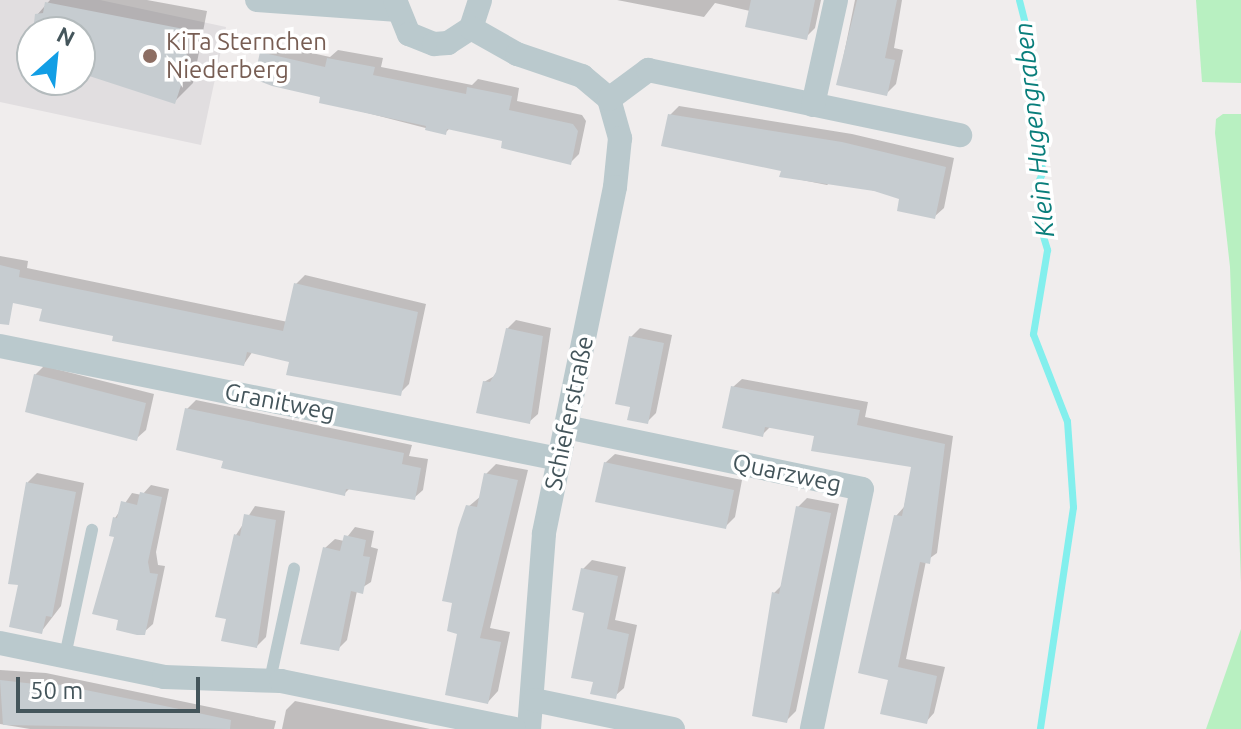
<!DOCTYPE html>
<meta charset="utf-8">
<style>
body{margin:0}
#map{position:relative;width:1241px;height:729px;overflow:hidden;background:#f0eded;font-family:Ubuntu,sans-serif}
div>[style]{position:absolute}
.education>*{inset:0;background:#e1dee0}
.green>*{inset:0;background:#b8f0c1}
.shadow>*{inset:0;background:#0003}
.stream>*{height:7px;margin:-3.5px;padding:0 3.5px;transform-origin:3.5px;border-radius:3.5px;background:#83efed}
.building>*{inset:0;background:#c6ccd0}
.service>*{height:12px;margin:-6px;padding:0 6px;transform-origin:6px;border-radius:6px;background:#bac9cd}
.minor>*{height:24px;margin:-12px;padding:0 12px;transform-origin:12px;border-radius:12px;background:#bac9cd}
.dots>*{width:22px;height:22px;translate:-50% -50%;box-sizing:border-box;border:4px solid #fff;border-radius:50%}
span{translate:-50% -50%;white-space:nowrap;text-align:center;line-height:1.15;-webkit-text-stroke:7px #fff;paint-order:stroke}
.education-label{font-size:24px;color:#785e54}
.left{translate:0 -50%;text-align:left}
.street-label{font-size:24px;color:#44555b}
.water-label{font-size:26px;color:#097e7b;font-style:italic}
.north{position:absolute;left:16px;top:16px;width:80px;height:80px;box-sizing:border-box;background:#fff;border:2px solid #b4bbbd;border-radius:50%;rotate:27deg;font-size:22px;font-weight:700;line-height:32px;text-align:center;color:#44555b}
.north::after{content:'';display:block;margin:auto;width:28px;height:36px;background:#129ee5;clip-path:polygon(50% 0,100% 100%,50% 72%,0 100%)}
.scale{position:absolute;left:16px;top:677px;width:184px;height:36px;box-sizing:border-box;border:4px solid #44555b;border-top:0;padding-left:10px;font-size:24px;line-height:28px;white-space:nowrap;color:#44555b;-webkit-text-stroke:6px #fff;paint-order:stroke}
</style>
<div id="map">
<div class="education">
<div style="clip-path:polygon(evenodd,0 0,100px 0,226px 27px,201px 145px,0 102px,0 0,32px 32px,80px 32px,80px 80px,32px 80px,32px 32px)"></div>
</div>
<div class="green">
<div style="clip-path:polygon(1196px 0,1241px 0,1241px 83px,1202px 82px)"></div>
<div style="clip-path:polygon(1223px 114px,1241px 114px,1241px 583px,1230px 267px,1215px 133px,1216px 119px)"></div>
<div style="clip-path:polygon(1241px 629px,1241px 729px,1206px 729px)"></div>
</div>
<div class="shadow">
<div style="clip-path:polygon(50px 0,147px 0,207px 11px,193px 83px,174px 102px,80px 71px,80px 32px,32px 32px,32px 55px,24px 52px,37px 15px)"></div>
<div style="clip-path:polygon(617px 0,821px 0,815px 28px,806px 37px,750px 11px,715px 3px,704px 17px)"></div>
<div style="clip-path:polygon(855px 0,902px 0,894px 48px,903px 50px,896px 84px,886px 94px,838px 83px)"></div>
<div style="clip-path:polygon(271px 44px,330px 57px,338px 50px,383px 58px,381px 67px,472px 85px,478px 79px,519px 88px,517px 101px,582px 115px,586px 121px,579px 154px,570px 163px,505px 139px,450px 128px,445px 133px,321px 101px,322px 96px,262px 53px)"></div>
<div style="clip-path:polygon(679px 106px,852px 134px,954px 158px,944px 208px,934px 217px,902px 197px,832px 181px,827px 185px,782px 176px,783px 169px,670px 115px)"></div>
<div style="clip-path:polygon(0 256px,28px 261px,27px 268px,288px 322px,296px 284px,305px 275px,426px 304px,409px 384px,400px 393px,253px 351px,244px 364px,116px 335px,44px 307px,0 298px)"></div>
<div style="clip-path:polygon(516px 320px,551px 328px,538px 414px,529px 422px,484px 382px,498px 374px,507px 329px)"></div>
<div style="clip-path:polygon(640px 328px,672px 335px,656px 413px,647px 422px,632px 405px,631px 337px)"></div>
<div style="clip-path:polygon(44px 366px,154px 394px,146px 430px,137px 438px,35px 375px)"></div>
<div style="clip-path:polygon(742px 379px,868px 402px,865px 417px,953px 436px,937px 553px,926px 561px,906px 659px,945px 667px,934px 713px,926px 722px,890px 678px,896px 516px,904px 507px,913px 465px,816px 435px,771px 426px,763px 434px,733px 387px)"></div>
<div style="clip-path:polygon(196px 400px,412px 445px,409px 456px,428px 459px,423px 490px,414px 498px,350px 488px,344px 494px,225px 459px,187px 409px)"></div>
<div style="clip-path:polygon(615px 454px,742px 480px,735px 517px,725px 527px,605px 463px)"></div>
<div style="clip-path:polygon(496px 464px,528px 470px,490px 628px,510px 632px,498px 691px,488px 702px,460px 632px,468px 507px,481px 496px,486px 474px)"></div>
<div style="clip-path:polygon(37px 473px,84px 483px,61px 606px,41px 632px,20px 584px,28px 482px)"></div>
<div style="clip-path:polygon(151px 485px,169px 489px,156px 552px,158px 565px,165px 566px,153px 624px,144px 632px,120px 619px,115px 518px,132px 493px,142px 495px)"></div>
<div style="clip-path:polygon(807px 498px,839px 504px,796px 711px,786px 721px,774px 593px,783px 584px,798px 507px)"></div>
<div style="clip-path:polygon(255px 506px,285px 511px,266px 637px,257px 646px,228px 617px,236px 535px)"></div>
<div style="clip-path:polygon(355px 527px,374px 531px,371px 547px,378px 549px,371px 582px,357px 591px,347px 640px,338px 649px,325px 548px,335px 539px,344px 541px)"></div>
<div style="clip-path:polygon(592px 560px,626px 567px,615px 620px,637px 625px,624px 688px,615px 696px,595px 681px,583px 569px)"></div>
<div style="clip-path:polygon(0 670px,46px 673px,276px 721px,274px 729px,30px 729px,0 724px)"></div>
<div style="clip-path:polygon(295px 701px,430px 729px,282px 729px,286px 710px)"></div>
</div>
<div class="stream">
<div style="left:1019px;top:0;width:49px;rotate:75.7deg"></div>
<div style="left:1031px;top:47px;width:101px;rotate:87.2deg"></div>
<div style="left:1036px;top:148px;width:24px;rotate:73deg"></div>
<div style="left:1043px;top:171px;width:19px;rotate:115deg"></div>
<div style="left:1035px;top:188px;width:17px;rotate:59deg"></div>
<div style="left:1044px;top:203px;width:21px;rotate:104deg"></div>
<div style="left:1039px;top:223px;width:28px;rotate:73deg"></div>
<div style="left:1047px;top:250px;width:85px;rotate:99.5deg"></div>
<div style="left:1033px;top:334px;width:93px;rotate:68.7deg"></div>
<div style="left:1067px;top:421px;width:86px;rotate:86deg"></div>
<div style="left:1073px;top:507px;width:224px;rotate:98.5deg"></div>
</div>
<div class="building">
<div style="clip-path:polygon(751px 0,815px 0,807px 40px,745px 27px)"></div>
<div style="clip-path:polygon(857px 0,897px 0,885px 58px,895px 60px,887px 96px,836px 85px)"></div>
<div style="clip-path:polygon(45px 2px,189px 30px,185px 73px,175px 104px,80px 73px,80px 32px,33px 32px,35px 14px,43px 13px)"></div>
<div style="clip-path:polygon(260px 52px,325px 67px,327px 58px,375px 67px,373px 75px,466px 94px,467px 87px,512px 96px,509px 110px,573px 124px,578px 131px,571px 165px,501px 148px,502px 141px,447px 129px,446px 135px,425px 130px,426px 126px,319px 103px,320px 97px,272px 86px,254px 79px)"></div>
<div style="clip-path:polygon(668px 114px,842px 142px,946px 167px,935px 219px,897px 211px,899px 199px,874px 191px,779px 177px,781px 171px,661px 146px)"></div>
<div style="clip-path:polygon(0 265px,20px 270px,19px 277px,283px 331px,294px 283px,418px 312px,401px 396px,286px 375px,289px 362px,247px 352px,244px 366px,112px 341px,113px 336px,39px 321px,42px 309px,13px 303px,9px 325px,0 324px)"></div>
<div style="clip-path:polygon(506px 328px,543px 336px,530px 424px,476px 413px,483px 381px,490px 382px,496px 372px)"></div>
<div style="clip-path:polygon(629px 336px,664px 343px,648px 424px,627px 420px,630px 407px,615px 404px)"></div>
<div style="clip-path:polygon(34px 374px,146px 403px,137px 441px,25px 412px)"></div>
<div style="clip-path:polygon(731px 386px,860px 410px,857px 425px,945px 444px,930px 564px,920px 562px,898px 667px,937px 676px,927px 724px,880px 714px,888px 680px,858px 673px,894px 515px,902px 516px,911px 467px,811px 451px,814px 436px,765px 427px,763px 437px,722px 428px)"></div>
<div style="clip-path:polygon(185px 408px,404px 453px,402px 464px,421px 468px,415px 500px,346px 489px,345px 496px,221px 468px,223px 461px,176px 450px)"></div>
<div style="clip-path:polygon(604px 462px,734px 490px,726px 529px,595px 502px)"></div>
<div style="clip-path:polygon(484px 473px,518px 480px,480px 638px,501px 642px,488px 704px,445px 695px,457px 634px,447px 631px,452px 603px,442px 601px,458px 528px,466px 505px,477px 507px)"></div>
<div style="clip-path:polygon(26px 482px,76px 492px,52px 617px,46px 616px,42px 634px,9px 627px,18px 585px,8px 584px)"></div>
<div style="clip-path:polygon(140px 492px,162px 497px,148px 562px,150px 573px,158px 574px,145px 635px,137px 635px,116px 630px,118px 620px,92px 614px,114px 537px,109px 536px,113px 517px,117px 518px,121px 501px,137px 505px)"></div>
<div style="clip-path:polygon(796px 506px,831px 513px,787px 723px,752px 716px,772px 592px,779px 594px)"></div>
<div style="clip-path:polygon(244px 514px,276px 520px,257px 648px,221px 641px,226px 619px,215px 617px,234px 534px,240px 536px)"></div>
<div style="clip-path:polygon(344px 535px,366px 540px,363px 556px,370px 557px,363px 594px,351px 591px,339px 651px,300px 644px,323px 547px,340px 551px)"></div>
<div style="clip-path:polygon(581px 568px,618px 576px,607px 629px,629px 634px,616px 699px,590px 694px,593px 682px,571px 678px,584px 613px,572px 610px)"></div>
<div style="clip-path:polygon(0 680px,35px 684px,36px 680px,160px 705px,231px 720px,230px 729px,3px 725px)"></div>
</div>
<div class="service">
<div style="left:65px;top:656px;width:129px;rotate:-77.9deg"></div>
<div style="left:270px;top:680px;width:114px;rotate:-77.8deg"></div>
</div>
<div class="minor">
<div style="left:257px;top:0;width:138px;rotate:4.1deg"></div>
<div style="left:395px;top:0;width:37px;rotate:68deg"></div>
<div style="left:409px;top:34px;width:27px;rotate:22deg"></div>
<div style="left:434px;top:44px;width:14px;rotate:-4deg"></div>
<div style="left:448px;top:43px;width:27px;rotate:-33deg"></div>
<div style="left:471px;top:28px;width:29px;rotate:-72deg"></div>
<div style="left:471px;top:28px;width:53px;rotate:29.5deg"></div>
<div style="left:517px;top:54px;width:69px;rotate:18.7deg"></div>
<div style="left:582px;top:76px;width:35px;rotate:40deg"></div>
<div style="left:609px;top:99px;width:41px;rotate:74.2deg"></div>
<div style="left:620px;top:138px;width:49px;rotate:95.8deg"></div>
<div style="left:615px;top:187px;width:354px;rotate:101.6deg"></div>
<div style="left:544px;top:534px;width:196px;rotate:94.4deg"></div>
<div style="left:609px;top:99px;width:49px;rotate:-36.6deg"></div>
<div style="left:648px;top:70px;width:319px;rotate:11.8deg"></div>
<div style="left:813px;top:105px;width:107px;rotate:-77.6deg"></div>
<div style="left:0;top:346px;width:570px;rotate:11.43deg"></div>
<div style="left:566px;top:427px;width:302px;rotate:11.8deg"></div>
<div style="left:862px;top:489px;width:245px;rotate:101.8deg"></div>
<div style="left:0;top:643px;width:167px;rotate:11.7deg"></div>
<div style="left:164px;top:677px;width:117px;rotate:2deg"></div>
<div style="left:281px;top:681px;width:238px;rotate:11.6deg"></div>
<div style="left:534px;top:700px;width:142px;rotate:11.8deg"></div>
</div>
<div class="dots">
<div style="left:150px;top:56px;background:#8d6e63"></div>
</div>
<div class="education-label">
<span class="left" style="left:166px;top:56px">KiTa Sternchen<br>Niederberg</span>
</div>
<div class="street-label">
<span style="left:280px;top:402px;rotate:11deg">Granitweg</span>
<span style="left:569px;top:413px;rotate:-78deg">Schieferstraße</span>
<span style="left:787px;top:473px;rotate:12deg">Quarzweg</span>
</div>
<div class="water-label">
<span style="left:1034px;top:130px;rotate:-96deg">Klein Hugengraben</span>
</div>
<div class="north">N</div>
<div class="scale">50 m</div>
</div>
